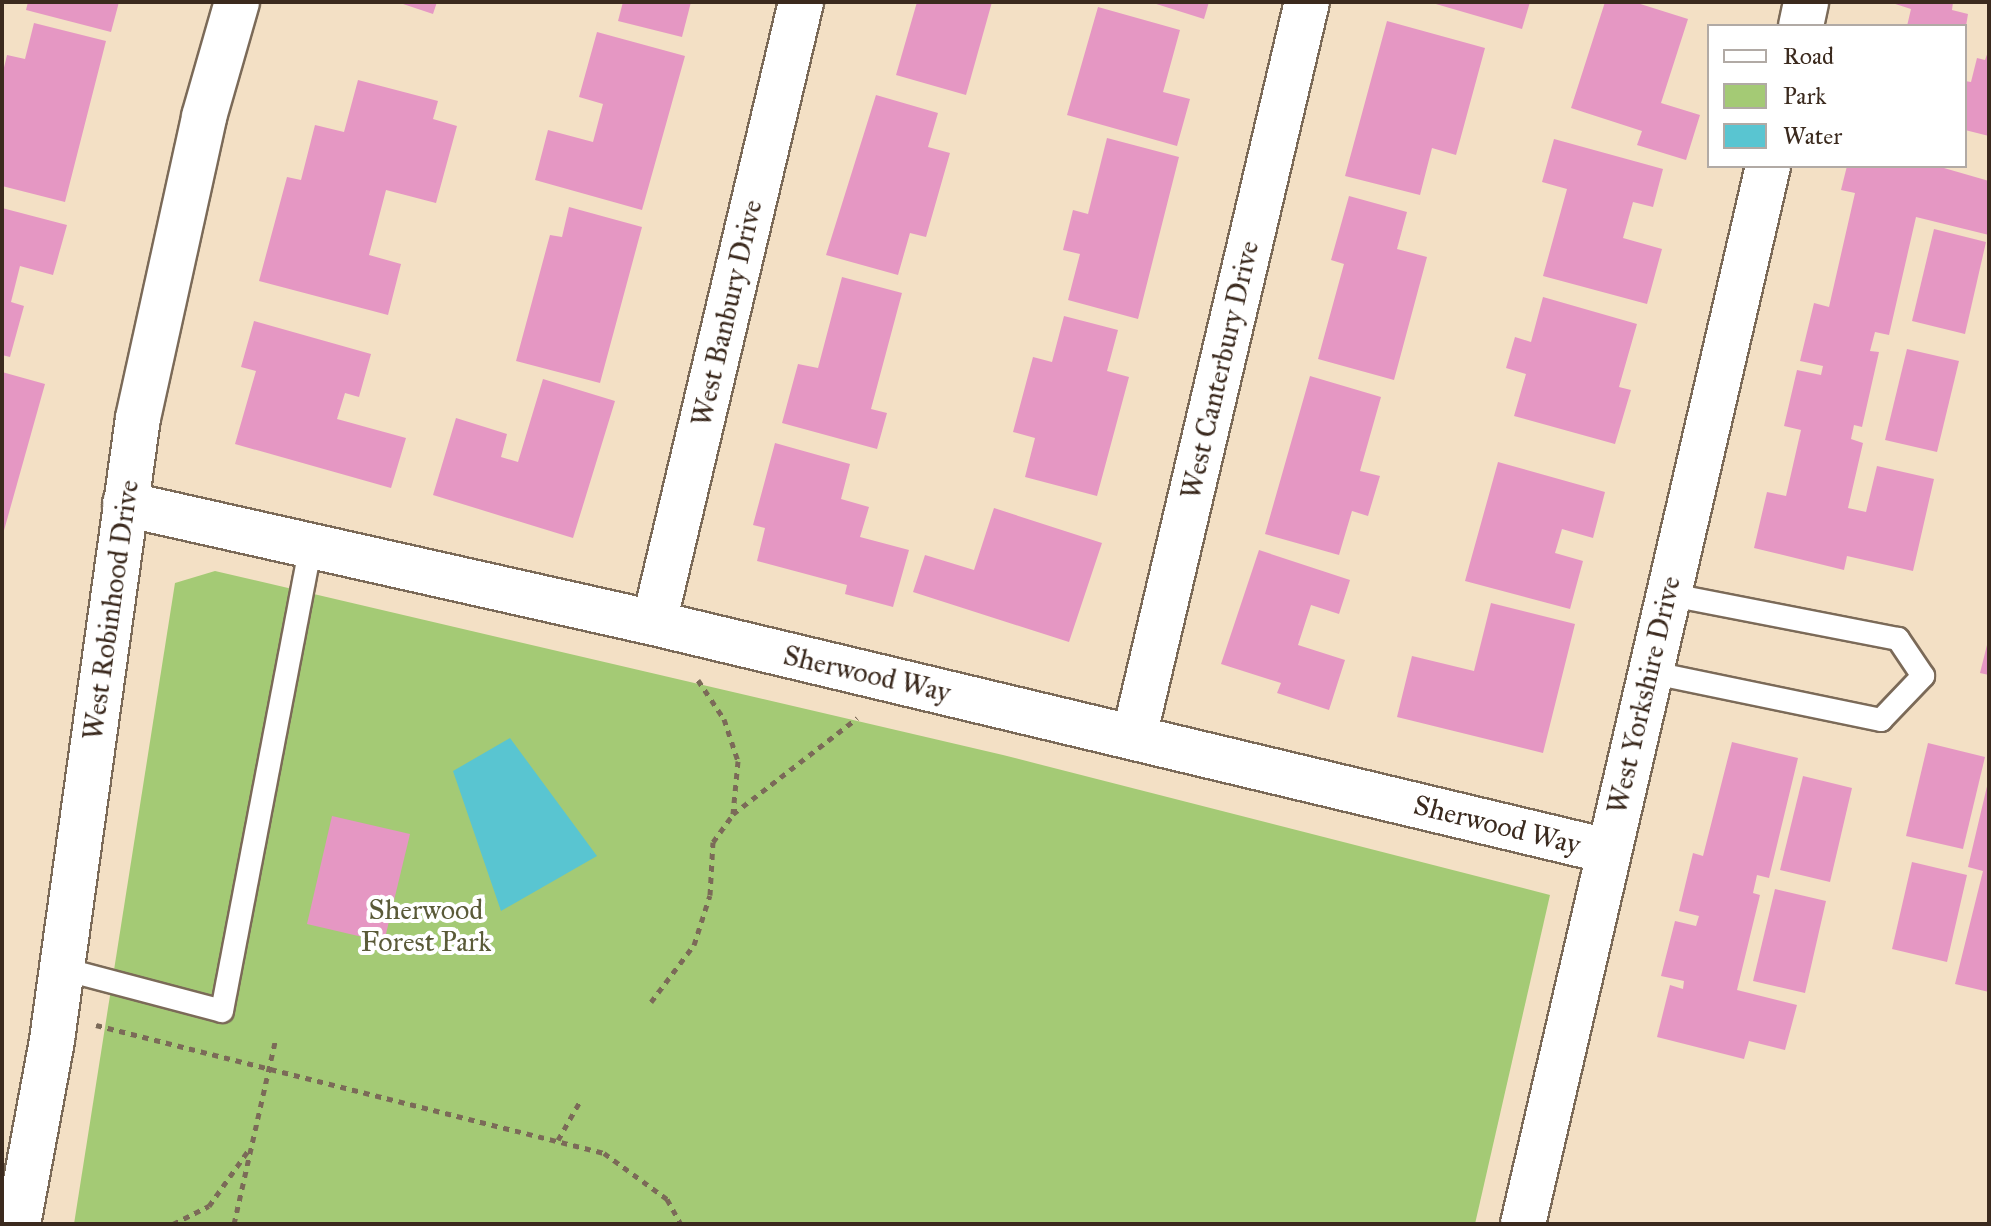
<!DOCTYPE html>
<style>
body{margin:0}
#map{position:relative;width:1991px;height:1226px;overflow:hidden;background:#f3e0c5;font-family:"IM FELL Great Primer",serif}
div>[style]{position:absolute}
.green>*{inset:0;background:#a4ca75}
.water>*{inset:0;background:#59c5d1}
.building>*{inset:0;background:#e597c3}
.path>*{height:5px;margin-top:-2.5px;transform-origin:0;background:repeating-linear-gradient(90deg,#7b6a58 0 6px,transparent 0 12px)}
.roads{filter:drop-shadow(2px 0 #7b6a58) drop-shadow(-2px 0 #7b6a58) drop-shadow(0 2px #7b6a58) drop-shadow(0 -2px #7b6a58)}
.lane>*{height:22px;margin:-11px;padding:0 11px;transform-origin:11px;border-radius:11px;background:#fff}
.street>*{height:44px;margin:-22px;padding:0 22px;transform-origin:22px;border-radius:22px;background:#fff}
.secondary>*{height:44px;margin:-22px;padding:0 22px;transform-origin:22px;border-radius:22px;background:#fff}
span{translate:-50% -50%;white-space:nowrap;text-align:center;line-height:1.15;-webkit-text-stroke:8px #fff;paint-order:stroke}
.street-label{font-size:28px;color:#3b2a1e}
.park-label{font-size:28px;color:#5a5a38}
.frame{position:absolute;inset:0;border:4px solid #3b2a1e;pointer-events:none}
.legend{position:absolute;left:1707px;top:24px;width:260px;height:144px;box-sizing:border-box;background:#fff;border:2px solid #b1aaa5;margin:0;padding:10px 14px;list-style:none;font-size:24px;color:#3b2a1e}
.legend li{display:flex;align-items:center;gap:16px;height:40px}
.legend b{width:40px;border:2px solid #b1aaa5}
</style>
<div id="map">
<div class="green">
<div style="clip-path:polygon(215px 571px,1003px 755px,1550px 895px,1475px 1224px,74px 1224px,175px 583px)"></div>
</div>
<div class="water">
<div style="clip-path:polygon(510px 738px,597px 856px,501px 911px,453px 771px)"></div>
</div>
<div class="building">
<div style="clip-path:polygon(28px 2px,119px 2px,111px 32px,26px 10px)"></div>
<div style="clip-path:polygon(397px 2px,437px 2px,433px 14px)"></div>
<div style="clip-path:polygon(623px 2px,691px 2px,682px 37px,618px 21px)"></div>
<div style="clip-path:polygon(917px 2px,992px 2px,966px 95px,896px 75px)"></div>
<div style="clip-path:polygon(1150px 2px,1209px 2px,1204px 19px)"></div>
<div style="clip-path:polygon(1429px 2px,1530px 2px,1522px 29px)"></div>
<div style="clip-path:polygon(1605px 2px,1634px 2px,1688px 19px,1661px 103px,1700px 115px,1686px 160px,1637px 145px,1642px 131px,1571px 108px)"></div>
<div style="clip-path:polygon(1889px 2px,1953px 2px,1952px 10px,1968px 14px,1966px 26px,1907px 26px,1911px 9px)"></div>
<div style="clip-path:polygon(1098px 7px,1180px 30px,1163px 92px,1190px 99px,1177px 146px,1067px 115px)"></div>
<div style="clip-path:polygon(1387px 21px,1485px 48px,1456px 155px,1432px 148px,1420px 195px,1345px 176px)"></div>
<div style="clip-path:polygon(34px 23px,106px 41px,65px 202px,2px 186px,2px 76px,7px 55px,25px 59px)"></div>
<div style="clip-path:polygon(597px 32px,685px 56px,642px 210px,535px 180px,548px 130px,593px 142px,603px 104px,579px 97px)"></div>
<div style="clip-path:polygon(1989px 49px,1989px 136px,1965px 130px,1965px 81px,1971px 82px,1977px 58px,1985px 60px)"></div>
<div style="clip-path:polygon(358px 80px,438px 101px,433px 119px,457px 126px,436px 203px,386px 190px,369px 255px,401px 264px,388px 315px,259px 281px,287px 177px,301px 180px,315px 125px,344px 132px)"></div>
<div style="clip-path:polygon(876px 95px,938px 113px,928px 147px,950px 153px,926px 237px,910px 233px,898px 275px,826px 255px)"></div>
<div style="clip-path:polygon(1107px 138px,1179px 157px,1138px 319px,1068px 300px,1080px 254px,1063px 250px,1073px 210px,1088px 214px)"></div>
<div style="clip-path:polygon(1554px 139px,1663px 169px,1653px 207px,1633px 202px,1623px 238px,1662px 249px,1647px 304px,1543px 276px,1567px 189px,1542px 182px)"></div>
<div style="clip-path:polygon(1847px 166px,1937px 166px,1989px 181px,1989px 235px,1916px 217px,1889px 335px,1875px 332px,1870px 351px,1879px 352px,1862px 427px,1854px 425px,1851px 439px,1863px 443px,1848px 508px,1866px 512px,1877px 466px,1934px 479px,1913px 571px,1847px 556px,1844px 570px,1754px 548px,1767px 492px,1786px 496px,1801px 430px,1784px 426px,1797px 370px,1821px 375px,1823px 366px,1800px 361px,1814px 303px,1829px 307px,1855px 193px,1841px 190px)"></div>
<div style="clip-path:polygon(1349px 196px,1407px 212px,1397px 249px,1427px 257px,1394px 380px,1318px 359px,1344px 264px,1331px 260px)"></div>
<div style="clip-path:polygon(569px 207px,642px 227px,600px 383px,516px 361px,550px 235px,562px 237px)"></div>
<div style="clip-path:polygon(2px 208px,67px 225px,53px 275px,20px 266px,11px 302px,24px 306px,10px 357px,2px 355px)"></div>
<div style="clip-path:polygon(1934px 229px,1986px 242px,1965px 334px,1912px 321px)"></div>
<div style="clip-path:polygon(842px 277px,902px 293px,871px 409px,887px 413px,877px 449px,782px 423px,798px 364px,818px 368px)"></div>
<div style="clip-path:polygon(1543px 297px,1637px 324px,1619px 387px,1631px 390px,1615px 444px,1514px 416px,1526px 374px,1506px 368px,1515px 337px,1531px 342px)"></div>
<div style="clip-path:polygon(1064px 316px,1118px 330px,1107px 371px,1129px 377px,1097px 496px,1025px 477px,1035px 438px,1013px 432px,1033px 357px,1052px 362px)"></div>
<div style="clip-path:polygon(254px 321px,371px 354px,359px 397px,345px 393px,337px 419px,406px 438px,391px 488px,235px 444px,256px 371px,241px 367px)"></div>
<div style="clip-path:polygon(1907px 349px,1959px 361px,1937px 452px,1885px 440px)"></div>
<div style="clip-path:polygon(2px 372px,45px 384px,3px 534px,2px 534px)"></div>
<div style="clip-path:polygon(1310px 376px,1381px 397px,1360px 471px,1380px 476px,1368px 516px,1352px 511px,1339px 555px,1265px 534px)"></div>
<div style="clip-path:polygon(543px 379px,615px 401px,573px 538px,433px 495px,456px 418px,507px 434px,501px 457px,518px 462px)"></div>
<div style="clip-path:polygon(775px 443px,850px 464px,841px 499px,869px 507px,860px 537px,909px 550px,893px 607px,845px 594px,847px 585px,757px 561px,765px 528px,753px 525px)"></div>
<div style="clip-path:polygon(1498px 462px,1605px 492px,1593px 538px,1562px 529px,1555px 553px,1583px 561px,1570px 609px,1465px 581px)"></div>
<div style="clip-path:polygon(994px 508px,1102px 543px,1069px 642px,913px 592px,925px 555px,974px 570px)"></div>
<div style="clip-path:polygon(1259px 550px,1350px 580px,1339px 614px,1311px 605px,1298px 645px,1345px 660px,1329px 710px,1277px 693px,1281px 683px,1221px 664px)"></div>
<div style="clip-path:polygon(1491px 603px,1575px 624px,1543px 753px,1397px 717px,1412px 656px,1474px 671px)"></div>
<div style="clip-path:polygon(1988px 641px,1989px 642px,1989px 675px,1980px 673px)"></div>
<div style="clip-path:polygon(1732px 742px,1798px 758px,1769px 878px,1757px 875px,1753px 893px,1760px 895px,1737px 990px,1797px 1005px,1785px 1050px,1749px 1041px,1744px 1059px,1657px 1037px,1670px 985px,1683px 989px,1684px 981px,1661px 976px,1675px 921px,1696px 926px,1699px 916px,1679px 911px,1693px 853px,1703px 856px)"></div>
<div style="clip-path:polygon(1928px 743px,1985px 757px,1963px 849px,1906px 836px)"></div>
<div style="clip-path:polygon(1803px 776px,1852px 788px,1830px 882px,1780px 870px)"></div>
<div style="clip-path:polygon(1988px 782px,1989px 782px,1989px 992px,1955px 984px,1983px 871px,1968px 867px)"></div>
<div style="clip-path:polygon(332px 816px,410px 834px,384px 942px,307px 924px)"></div>
<div style="clip-path:polygon(1912px 862px,1967px 875px,1947px 962px,1892px 949px)"></div>
<div style="clip-path:polygon(1775px 889px,1826px 901px,1805px 993px,1753px 981px)"></div>
</div>
<div class="path">
<div style="left:698px;top:680px;width:47px;rotate:56.3deg"></div>
<div style="left:724px;top:719px;width:44px;rotate:71.6deg"></div>
<div style="left:738px;top:761px;width:53px;rotate:95.4deg"></div>
<div style="left:733px;top:814px;width:157px;rotate:-37.7deg"></div>
<div style="left:651px;top:1002px;width:71px;rotate:-53deg"></div>
<div style="left:694px;top:945px;width:52px;rotate:-72.3deg"></div>
<div style="left:710px;top:895px;width:53px;rotate:-86.8deg"></div>
<div style="left:713px;top:842px;width:34px;rotate:-54deg"></div>
<div style="left:96px;top:1025px;width:524px;rotate:14.14deg"></div>
<div style="left:604px;top:1153px;width:78px;rotate:36.1deg"></div>
<div style="left:667px;top:1199px;width:29px;rotate:61deg"></div>
<div style="left:558px;top:1140px;width:43px;rotate:-60.4deg"></div>
<div style="left:173px;top:1224px;width:40px;rotate:-26.6deg"></div>
<div style="left:209px;top:1206px;width:67px;rotate:-54.7deg"></div>
<div style="left:234px;top:1224px;width:187px;rotate:-77.3deg"></div>
</div>
<div class="roads">
<div class="lane">
<div style="left:1649px;top:672px;width:237px;rotate:11.7deg"></div>
<div style="left:1881px;top:720px;width:61px;rotate:-46.3deg"></div>
<div style="left:1923px;top:676px;width:45px;rotate:-124deg"></div>
<div style="left:1898px;top:639px;width:235px;rotate:-169deg"></div>
<div style="left:63px;top:969px;width:164px;rotate:14.8deg"></div>
<div style="left:222px;top:1011px;width:473px;rotate:-79.2deg"></div>
</div>
<div class="street">
<div style="left:1801px;top:26px;width:25px;rotate:-78deg"></div>
<div style="left:125px;top:504px;width:542px;rotate:12.68deg"></div>
<div style="left:654px;top:623px;width:980px;rotate:13.45deg"></div>
<div style="left:654px;top:623px;width:638px;rotate:-76.68deg"></div>
<div style="left:1134px;top:737px;width:755px;rotate:-76.76deg"></div>
<div style="left:1523px;top:1224px;width:1086px;rotate:-76.96deg"></div>
</div>
<div class="secondary">
<div style="left:18px;top:1224px;width:187px;rotate:-79.5deg"></div>
<div style="left:52px;top:1040px;width:628px;rotate:-82.13deg"></div>
<div style="left:138px;top:418px;width:308px;rotate:-77.6deg"></div>
<div style="left:204px;top:117px;width:120px;rotate:-74deg"></div>
</div>
</div>
<div class="street-label">
<span style="left:727px;top:313px;rotate:-77deg">West Banbury Drive</span>
<span style="left:1220px;top:370px;rotate:-77deg">West Canterbury Drive</span>
<span style="left:111px;top:610px;rotate:-82deg">West Robinhood Drive</span>
<span style="left:867px;top:674px;rotate:13deg">Sherwood Way</span>
<span style="left:1644px;top:695px;rotate:-77deg">West Yorkshire Drive</span>
<span style="left:1497px;top:825px;rotate:14deg">Sherwood Way</span>
</div>
<div class="park-label">
<span style="left:426px;top:926px">Sherwood<br>Forest Park</span>
</div>
<div class="frame"></div>
<ul class="legend">
<li><b style="height:10px;background:#fff"></b>Road</li>
<li><b style="height:22px;background:#a4ca75"></b>Park</li>
<li><b style="height:22px;background:#59c5d1"></b>Water</li>
</ul>
</div>
